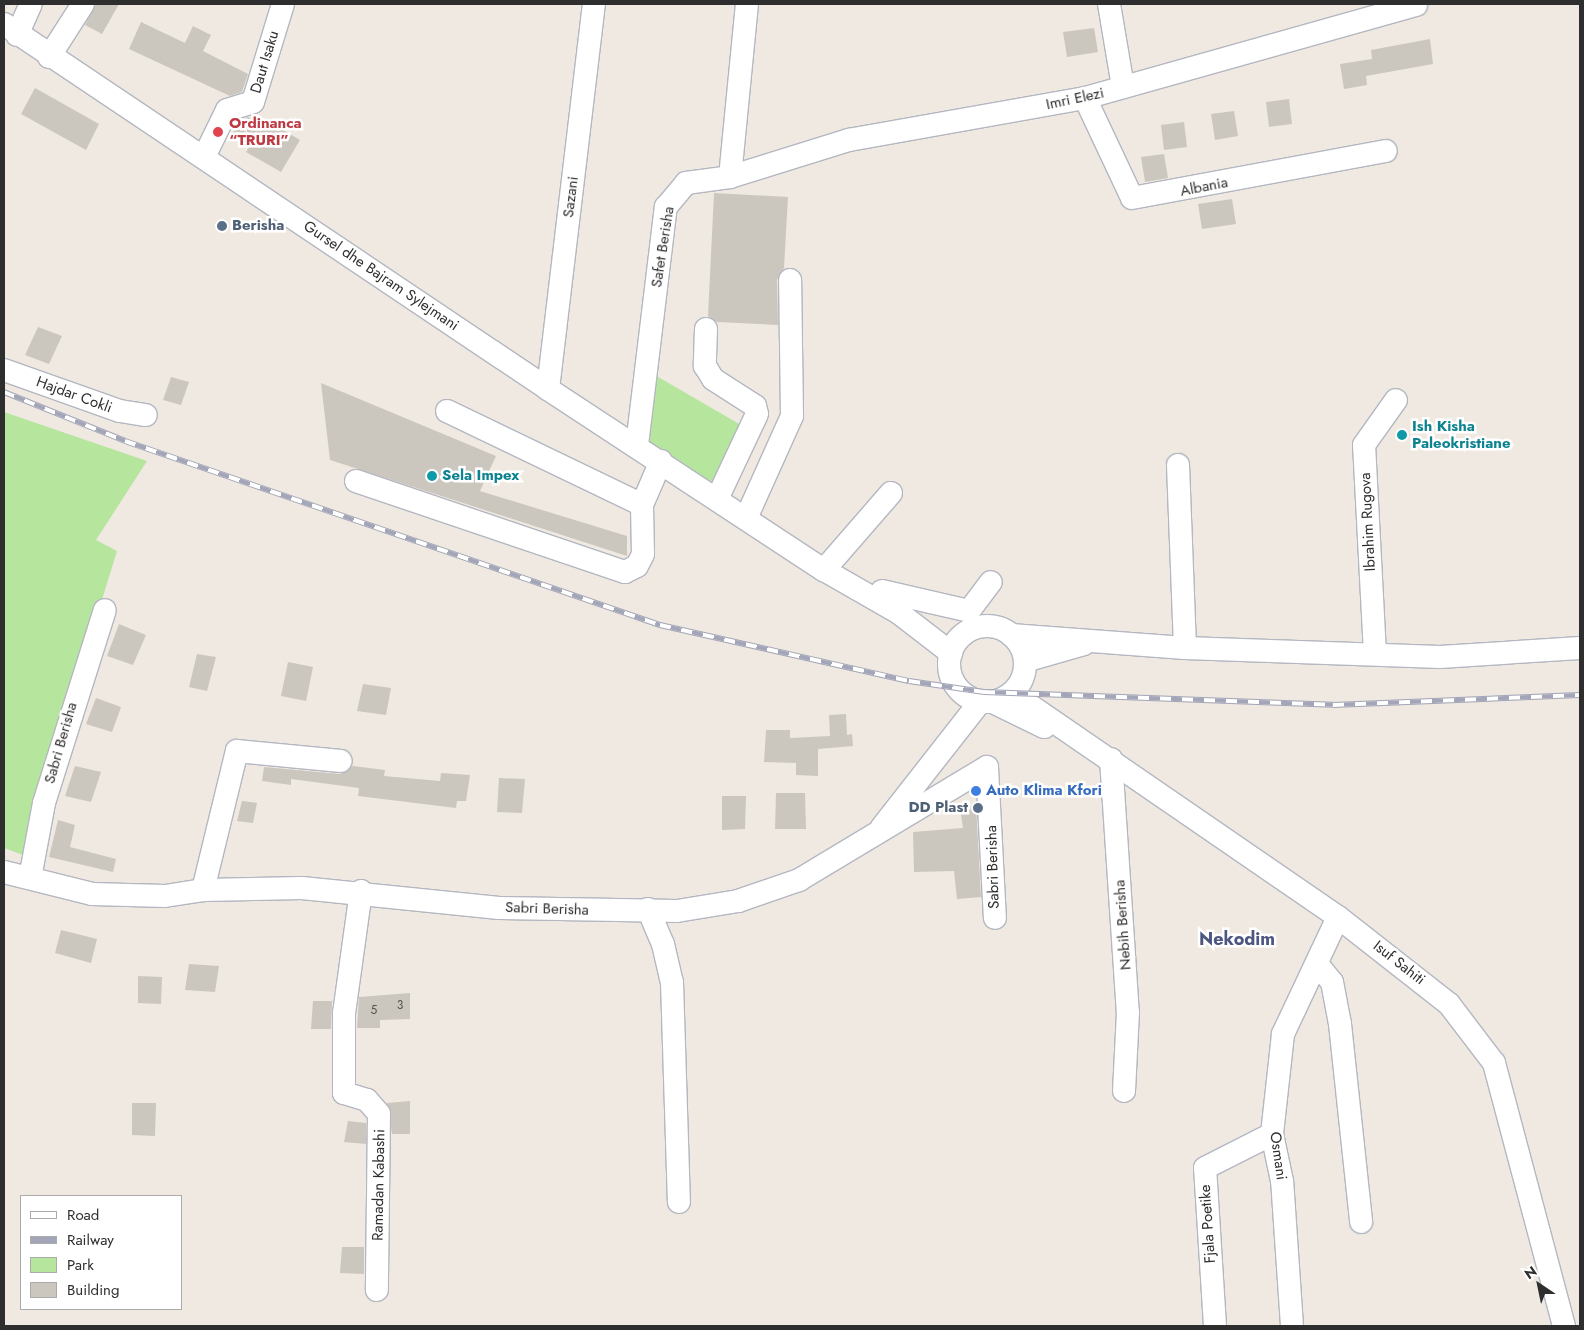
<!DOCTYPE html>
<meta charset="utf-8">
<style>
body{margin:0}
#map{position:relative;width:1584px;height:1330px;overflow:hidden;background:#efe9e1;font-family:Jost,sans-serif}
div>[style]{position:absolute}
.green>*{inset:0;background:#b6e59e}
.building>*{inset:0;background:#cbc7bf}
.roads{filter:drop-shadow(1px 0 #b4b7c1) drop-shadow(-1px 0 #b4b7c1) drop-shadow(0 1px #b4b7c1) drop-shadow(0 -1px #b4b7c1)}
.minor>*{height:22px;margin:-11px;padding:0 11px;transform-origin:11px;border-radius:11px;background:#fff}
.minor>.ring{margin:-11px;padding:0;box-sizing:content-box;background:none;border:22px solid #fff;border-radius:50%}
.rail>*{height:5.5px;margin-top:-2.75px;transform-origin:0;background:repeating-linear-gradient(90deg,#fff 0 11px,#a3a6b8 0 22px);box-sizing:border-box;border-block:1px solid #a3a6b8}
.dots>*{width:14px;height:14px;translate:-50% -50%;box-sizing:border-box;border:2px solid #fff;border-radius:50%}
span{translate:-50% -50%;white-space:nowrap;text-align:center;line-height:1.15;-webkit-text-stroke:5px #fff;paint-order:stroke}
.number-label{font-size:12px;color:#555452}
.number-label span{-webkit-text-stroke-width:0}
.street-label{font-size:15px;color:#2e2e2e}
.health-label{font-size:15px;color:#be3a42;font-weight:700}
.left{translate:0 -50%;text-align:left}
.service-label{font-size:15px;color:#4e5e75;font-weight:700}
.right{translate:-100% -50%;text-align:right}
.culture-label{font-size:15px;color:#0d838f;font-weight:700}
.shop-label{font-size:15px;color:#366cbe;font-weight:700}
.quarter-label{font-size:18px;color:#4d5680;font-weight:700}
.frame{position:absolute;inset:0;border:5px solid #2e2e2e;pointer-events:none}
.legend{position:absolute;left:20px;top:1195px;width:162px;height:115px;box-sizing:border-box;background:#fff;border:1px solid #ababab;margin:0;padding:6px 9px;list-style:none;font-size:15px;color:#2e2e2e}
.legend li{display:flex;align-items:center;gap:10px;height:25px}
.legend b{width:25px;border:1px solid #ababab}
.north{position:absolute;left:1514px;top:1260px;width:50px;height:50px;-webkit-text-stroke:4px #fff;paint-order:stroke;rotate:326deg;font-size:14px;font-weight:700;line-height:20px;text-align:center;color:#2e2e2e}
.north::after{content:'';display:block;margin:auto;width:18px;height:22px;background:#2e2e2e;clip-path:polygon(50% 0,100% 100%,50% 72%,0 100%)}
</style>
<div id="map">
<div class="green">
<div style="clip-path:polygon(653px 374px,741px 425px,716px 484px,647px 446px)"></div>
<div style="clip-path:polygon(4px 412px,147px 461px,96px 540px,117px 551px,23px 855px,4px 848px)"></div>
</div>
<div class="building">
<div style="clip-path:polygon(96px 4px,119px 4px,102px 34px,85px 25px)"></div>
<div style="clip-path:polygon(141px 22px,185px 43px,193px 26px,211px 35px,203px 51px,248px 74px,242px 92px,230px 96px,129px 49px)"></div>
<div style="clip-path:polygon(1094px 28px,1098px 52px,1067px 57px,1063px 32px)"></div>
<div style="clip-path:polygon(1430px 39px,1433px 64px,1366px 76px,1367px 85px,1344px 89px,1340px 64px,1372px 59px,1371px 50px)"></div>
<div style="clip-path:polygon(35px 88px,99px 124px,86px 150px,21px 114px)"></div>
<div style="clip-path:polygon(1289px 99px,1292px 124px,1269px 127px,1266px 102px)"></div>
<div style="clip-path:polygon(1234px 111px,1238px 136px,1215px 140px,1211px 114px)"></div>
<div style="clip-path:polygon(248px 117px,262px 125px,265px 119px,300px 140px,281px 172px,246px 152px,249px 147px,231px 136px,240px 120px)"></div>
<div style="clip-path:polygon(1184px 122px,1187px 147px,1164px 150px,1161px 125px)"></div>
<div style="clip-path:polygon(1164px 154px,1168px 178px,1145px 182px,1141px 157px)"></div>
<div style="clip-path:polygon(714px 193px,788px 197px,784px 268px,777px 280px,778px 325px,717px 322px,708px 316px)"></div>
<div style="clip-path:polygon(1232px 199px,1236px 224px,1202px 229px,1198px 204px)"></div>
<div style="clip-path:polygon(38px 327px,62px 336px,49px 364px,25px 355px)"></div>
<div style="clip-path:polygon(171px 377px,189px 382px,181px 405px,163px 400px)"></div>
<div style="clip-path:polygon(321px 383px,496px 456px,480px 491px,627px 536px,627px 556px,330px 460px)"></div>
<div style="clip-path:polygon(119px 624px,146px 635px,133px 665px,107px 656px)"></div>
<div style="clip-path:polygon(197px 654px,216px 657px,207px 691px,189px 687px)"></div>
<div style="clip-path:polygon(288px 662px,313px 667px,306px 701px,281px 696px)"></div>
<div style="clip-path:polygon(363px 684px,391px 688px,386px 715px,357px 711px)"></div>
<div style="clip-path:polygon(96px 698px,121px 707px,112px 732px,86px 724px)"></div>
<div style="clip-path:polygon(846px 714px,847px 735px,852px 734px,853px 746px,818px 749px,818px 776px,796px 775px,796px 763px,764px 762px,766px 730px,790px 730px,790px 738px,830px 736px,829px 715px)"></div>
<div style="clip-path:polygon(75px 766px,101px 772px,91px 802px,65px 796px)"></div>
<div style="clip-path:polygon(353px 766px,385px 770px,384px 776px,440px 781px,441px 773px,470px 775px,466px 801px,457px 801px,456px 808px,358px 796px,359px 788px,291px 779px,291px 785px,262px 781px,264px 767px,340px 774px)"></div>
<div style="clip-path:polygon(499px 778px,525px 779px,522px 813px,497px 812px)"></div>
<div style="clip-path:polygon(776px 793px,805px 793px,806px 829px,775px 829px)"></div>
<div style="clip-path:polygon(722px 796px,746px 796px,745px 829px,722px 830px)"></div>
<div style="clip-path:polygon(242px 801px,257px 803px,253px 823px,237px 821px)"></div>
<div style="clip-path:polygon(976px 805px,981px 897px,957px 899px,954px 871px,914px 872px,913px 832px,963px 828px,960px 808px)"></div>
<div style="clip-path:polygon(58px 820px,75px 825px,70px 847px,116px 859px,113px 872px,49px 857px)"></div>
<div style="clip-path:polygon(61px 930px,97px 939px,91px 963px,55px 953px)"></div>
<div style="clip-path:polygon(189px 964px,219px 966px,215px 992px,185px 990px)"></div>
<div style="clip-path:polygon(138px 976px,162px 977px,161px 1004px,138px 1003px)"></div>
<div style="clip-path:polygon(410px 993px,410px 1019px,380px 1020px,380px 1028px,357px 1028px,359px 997px)"></div>
<div style="clip-path:polygon(313px 1001px,332px 1001px,331px 1029px,311px 1029px)"></div>
<div style="clip-path:polygon(410px 1101px,410px 1134px,392px 1134px,387px 1103px)"></div>
<div style="clip-path:polygon(132px 1103px,156px 1103px,155px 1136px,132px 1135px)"></div>
<div style="clip-path:polygon(348px 1121px,366px 1123px,366px 1144px,344px 1142px)"></div>
<div style="clip-path:polygon(342px 1247px,364px 1247px,364px 1274px,340px 1273px)"></div>
</div>
<div class="roads">
<div class="minor">
<div style="left:1109px;top:4px;width:84px;rotate:80.4deg"></div>
<div style="left:4px;top:24px;width:655px;rotate:33.86deg"></div>
<div style="left:548px;top:389px;width:330px;rotate:33.3deg"></div>
<div style="left:824px;top:570px;width:86px;rotate:29.8deg"></div>
<div style="left:899px;top:613px;width:66px;rotate:37.6deg"></div>
<div style="left:17px;top:35px;width:34px;rotate:-66deg"></div>
<div style="left:49px;top:57px;width:63px;rotate:-57.3deg"></div>
<div style="left:1085px;top:98px;width:110px;rotate:64.8deg"></div>
<div style="left:1132px;top:198px;width:258px;rotate:-10.5deg"></div>
<div style="left:204px;top:157px;width:52px;rotate:-63.9deg"></div>
<div style="left:227px;top:110px;width:27px;rotate:-17deg"></div>
<div style="left:253px;top:102px;width:102px;rotate:-73deg"></div>
<div style="left:730px;top:177px;width:125px;rotate:-17.3deg"></div>
<div style="left:849px;top:140px;width:240px;rotate:-10.1deg"></div>
<div style="left:1085px;top:98px;width:344px;rotate:-15.7deg"></div>
<div style="left:706px;top:329px;width:37px;rotate:92deg"></div>
<div style="left:705px;top:366px;width:15px;rotate:58deg"></div>
<div style="left:713px;top:379px;width:50px;rotate:32.7deg"></div>
<div style="left:755px;top:406px;width:8px;rotate:76deg"></div>
<div style="left:757px;top:414px;width:92px;rotate:115.2deg"></div>
<div style="left:4px;top:370px;width:123px;rotate:19.5deg"></div>
<div style="left:120px;top:411px;width:26px;rotate:9deg"></div>
<div style="left:548px;top:389px;width:388px;rotate:-83.2deg"></div>
<div style="left:447px;top:411px;width:216px;rotate:25.7deg"></div>
<div style="left:637px;top:445px;width:240px;rotate:-83.1deg"></div>
<div style="left:666px;top:207px;width:31px;rotate:-50deg"></div>
<div style="left:686px;top:183px;width:44px;rotate:-7.8deg"></div>
<div style="left:730px;top:177px;width:174px;rotate:-84.4deg"></div>
<div style="left:1178px;top:465px;width:183px;rotate:87.8deg"></div>
<div style="left:356px;top:481px;width:284px;rotate:18.7deg"></div>
<div style="left:625px;top:572px;width:13px;rotate:-27deg"></div>
<div style="left:637px;top:566px;width:13px;rotate:-63deg"></div>
<div style="left:643px;top:554px;width:49px;rotate:-91.2deg"></div>
<div style="left:642px;top:505px;width:48px;rotate:-66.6deg"></div>
<div style="left:747px;top:516px;width:110px;rotate:-65.8deg"></div>
<div style="left:792px;top:416px;width:136px;rotate:-90.8deg"></div>
<div style="left:824px;top:570px;width:102px;rotate:-49deg"></div>
<div style="left:882px;top:591px;width:89px;rotate:12.9deg"></div>
<div style="left:969px;top:611px;width:36px;rotate:-53deg"></div>
<div class="ring" style="left:949px;top:626px;width:54px;height:54px"></div>
<div style="left:1011px;top:635px;width:174px;rotate:4.3deg"></div>
<div style="left:1185px;top:648px;width:255px;rotate:2deg"></div>
<div style="left:1440px;top:657px;width:140px;rotate:-3.7deg"></div>
<div style="left:1375px;top:654px;width:209px;rotate:-93deg"></div>
<div style="left:1364px;top:445px;width:55px;rotate:-54.6deg"></div>
<div style="left:1025px;top:661px;width:61px;rotate:-16.1deg"></div>
<div style="left:1012px;top:693px;width:396px;rotate:34.5deg"></div>
<div style="left:1338px;top:917px;width:141px;rotate:38.1deg"></div>
<div style="left:1449px;top:1004px;width:74px;rotate:52.7deg"></div>
<div style="left:1494px;top:1063px;width:272px;rotate:75.1deg"></div>
<div style="left:993px;top:702px;width:57px;rotate:26.1deg"></div>
<div style="left:1111px;top:759px;width:254px;rotate:86.2deg"></div>
<div style="left:1128px;top:1012px;width:79px;rotate:92.9deg"></div>
<div style="left:987px;top:767px;width:151px;rotate:87deg"></div>
<div style="left:882px;top:827px;width:159px;rotate:-51.9deg"></div>
<div style="left:4px;top:872px;width:91px;rotate:14deg"></div>
<div style="left:92px;top:894px;width:73px;rotate:1.6deg"></div>
<div style="left:165px;top:896px;width:38px;rotate:-9deg"></div>
<div style="left:203px;top:890px;width:99px;rotate:-1.2deg"></div>
<div style="left:302px;top:888px;width:198px;rotate:5.8deg"></div>
<div style="left:499px;top:908px;width:178px;rotate:1deg"></div>
<div style="left:677px;top:911px;width:62px;rotate:-9.3deg"></div>
<div style="left:738px;top:901px;width:65px;rotate:-19deg"></div>
<div style="left:799px;top:880px;width:219px;rotate:-31deg"></div>
<div style="left:30px;top:878px;width:76px;rotate:-79.4deg"></div>
<div style="left:44px;top:803px;width:202px;rotate:-72.5deg"></div>
<div style="left:203px;top:890px;width:143px;rotate:-76.3deg"></div>
<div style="left:237px;top:751px;width:104px;rotate:5.5deg"></div>
<div style="left:361px;top:891px;width:123px;rotate:97.9deg"></div>
<div style="left:344px;top:1013px;width:80px;rotate:90deg"></div>
<div style="left:344px;top:1093px;width:24px;rotate:17deg"></div>
<div style="left:367px;top:1100px;width:18px;rotate:49deg"></div>
<div style="left:379px;top:1114px;width:176px;rotate:90.7deg"></div>
<div style="left:648px;top:909px;width:38px;rotate:67deg"></div>
<div style="left:663px;top:944px;width:39px;rotate:77deg"></div>
<div style="left:672px;top:982px;width:220px;rotate:88.2deg"></div>
<div style="left:1318px;top:965px;width:22px;rotate:51deg"></div>
<div style="left:1332px;top:982px;width:43px;rotate:79.2deg"></div>
<div style="left:1340px;top:1024px;width:199px;rotate:83.9deg"></div>
<div style="left:1215px;top:1326px;width:158px;rotate:-93.6deg"></div>
<div style="left:1205px;top:1168px;width:75px;rotate:-26.9deg"></div>
<div style="left:1292px;top:1326px;width:145px;rotate:-93.9deg"></div>
<div style="left:1282px;top:1181px;width:48px;rotate:-102deg"></div>
<div style="left:1272px;top:1134px;width:101px;rotate:-83.7deg"></div>
<div style="left:1283px;top:1034px;width:129px;rotate:-64.8deg"></div>
</div>
</div>
<div class="rail">
<div style="left:4px;top:392px;width:131px;rotate:22deg"></div>
<div style="left:125px;top:441px;width:566px;rotate:18.98deg"></div>
<div style="left:660px;top:625px;width:255px;rotate:12.7deg"></div>
<div style="left:909px;top:681px;width:76px;rotate:8.3deg"></div>
<div style="left:984px;top:692px;width:349px;rotate:2.1deg"></div>
<div style="left:1333px;top:705px;width:247px;rotate:-2.3deg"></div>
</div>
<div class="dots">
<div style="left:218px;top:132px;background:#e0444e"></div>
<div style="left:222px;top:226px;background:#5c6f8a"></div>
<div style="left:1402px;top:435px;background:#0f9aa8"></div>
<div style="left:432px;top:476px;background:#0f9aa8"></div>
<div style="left:976px;top:791px;background:#3f7fe0"></div>
<div style="left:978px;top:808px;background:#5c6f8a"></div>
</div>
<div class="number-label">
<span style="left:400px;top:1006px">3</span>
<span style="left:374px;top:1011px">5</span>
</div>
<div class="street-label">
<span style="left:265px;top:62px;rotate:-73deg">Daut Isaku</span>
<span style="left:1075px;top:99px;rotate:-12deg">Imri Elezi</span>
<span style="left:1204px;top:187px;rotate:-11deg">Albania</span>
<span style="left:571px;top:197px;rotate:-83deg">Sazani</span>
<span style="left:663px;top:247px;rotate:-81deg">Safet Berisha</span>
<span style="left:381px;top:276px;rotate:34deg">Gursel dhe Bajram Sylejmani</span>
<span style="left:74px;top:395px;rotate:20deg">Hajdar Cokli</span>
<span style="left:1368px;top:522px;rotate:-93deg">Ibrahim Rugova</span>
<span style="left:61px;top:743px;rotate:-74deg">Sabri Berisha</span>
<span style="left:993px;top:867px;rotate:-92deg">Sabri Berisha</span>
<span style="left:547px;top:909px;rotate:2deg">Sabri Berisha</span>
<span style="left:1123px;top:925px;rotate:-94deg">Nebih Berisha</span>
<span style="left:1399px;top:963px;rotate:38deg">Isuf Sahiti</span>
<span style="left:1278px;top:1156px;rotate:82deg">Osmani</span>
<span style="left:379px;top:1185px;rotate:-89deg">Ramadan Kabashi</span>
<span style="left:1208px;top:1224px;rotate:-94deg">Fjala Poetike</span>
</div>
<div class="health-label">
<span class="left" style="left:229px;top:132px">Ordinanca<br>“TRURI”</span>
</div>
<div class="service-label">
<span class="left" style="left:232px;top:226px">Berisha</span>
<span class="right" style="left:968px;top:808px">DD Plast</span>
</div>
<div class="culture-label">
<span class="left" style="left:1412px;top:435px">Ish Kisha<br>Paleokristiane</span>
<span class="left" style="left:442px;top:476px">Sela Impex</span>
</div>
<div class="shop-label">
<span class="left" style="left:986px;top:791px">Auto Klima Kfori</span>
</div>
<div class="quarter-label">
<span style="left:1237px;top:939px">Nekodim</span>
</div>
<div class="frame"></div>
<ul class="legend">
<li><b style="height:6px;background:#fff"></b>Road</li>
<li><b style="height:6px;background:#a3a6b8"></b>Railway</li>
<li><b style="height:14px;background:#b6e59e"></b>Park</li>
<li><b style="height:14px;background:#cbc7bf"></b>Building</li>
</ul>
<div class="north">N</div>
</div>
